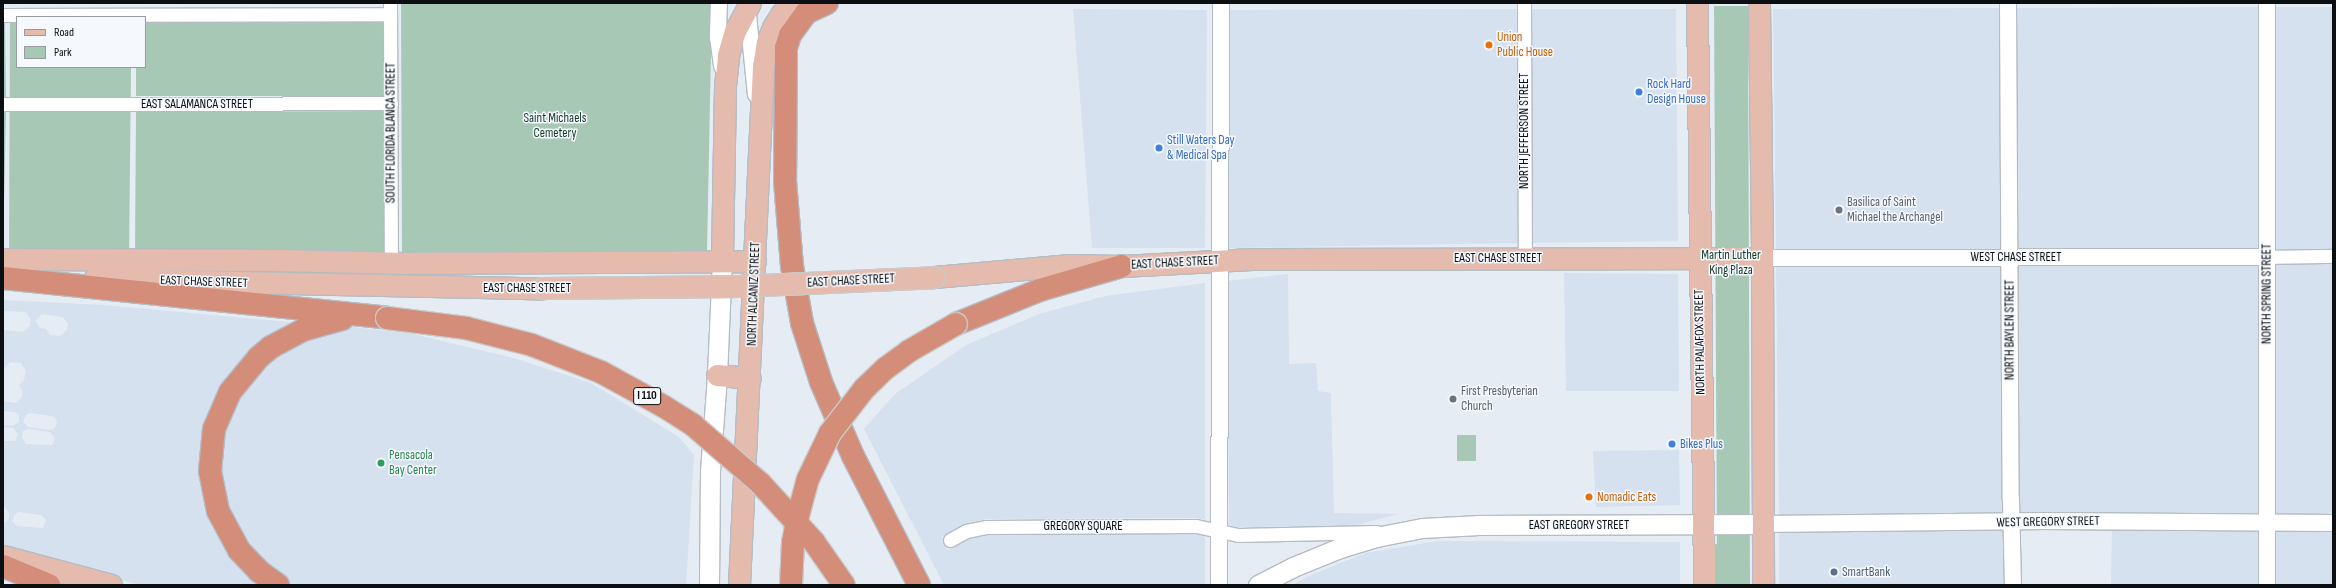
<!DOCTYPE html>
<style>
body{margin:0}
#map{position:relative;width:2336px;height:588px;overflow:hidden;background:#e5ecf4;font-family:"Sofia Sans Condensed",sans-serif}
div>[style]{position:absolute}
.built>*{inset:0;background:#d5e1ef}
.green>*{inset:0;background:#a7c8b4}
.roads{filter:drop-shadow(1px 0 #b5bcc4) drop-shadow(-1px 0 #b5bcc4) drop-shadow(0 1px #b5bcc4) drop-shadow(0 -1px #b5bcc4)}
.minor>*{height:13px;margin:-6.5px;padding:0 6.5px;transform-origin:6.5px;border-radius:6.5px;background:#fff}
.tertiary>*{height:16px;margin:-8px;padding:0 8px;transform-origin:8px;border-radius:8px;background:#fff}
.secondary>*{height:19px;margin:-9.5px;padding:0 9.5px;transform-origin:9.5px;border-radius:9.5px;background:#fff}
.primary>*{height:21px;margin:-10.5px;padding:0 10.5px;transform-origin:10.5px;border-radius:10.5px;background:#e5bbae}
.motorway>*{height:22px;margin:-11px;padding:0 11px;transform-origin:11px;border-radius:11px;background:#d38d78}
.bridges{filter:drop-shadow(1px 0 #cacacb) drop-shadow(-1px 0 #cacacb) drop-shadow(0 1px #cacacb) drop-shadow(0 -1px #cacacb)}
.primary-bridge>*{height:21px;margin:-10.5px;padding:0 10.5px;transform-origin:10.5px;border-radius:10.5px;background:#e5bbae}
.motorway-bridge>*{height:22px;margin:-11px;padding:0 11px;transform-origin:11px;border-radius:11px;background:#d38d78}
.dots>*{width:11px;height:11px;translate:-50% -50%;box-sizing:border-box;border:2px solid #f5f9fe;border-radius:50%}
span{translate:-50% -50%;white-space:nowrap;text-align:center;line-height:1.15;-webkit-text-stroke:3px #f5f9fe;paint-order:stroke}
.shield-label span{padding:1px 3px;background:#f5f9fe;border:1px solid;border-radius:3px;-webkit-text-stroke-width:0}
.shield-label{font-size:12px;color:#0c0f11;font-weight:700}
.food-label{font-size:13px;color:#c56008}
.left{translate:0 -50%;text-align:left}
.shop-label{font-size:13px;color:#366cbe}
.street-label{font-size:13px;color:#0c0f11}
.park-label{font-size:13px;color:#123925}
.worship-label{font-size:13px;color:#5b616d}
.leisure-label{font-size:13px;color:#27864d}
.service-label{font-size:13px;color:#4e5e75}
.frame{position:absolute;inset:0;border:4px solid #0c0f11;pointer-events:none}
.legend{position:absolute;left:16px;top:16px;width:130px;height:52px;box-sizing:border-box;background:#f5f9fe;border:1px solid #989b9f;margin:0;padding:5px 7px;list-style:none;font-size:12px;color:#0c0f11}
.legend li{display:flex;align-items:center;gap:8px;height:20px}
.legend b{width:20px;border:1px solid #989b9f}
</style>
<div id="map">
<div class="built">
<div style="clip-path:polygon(2260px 7px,2260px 249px,2016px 249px,2015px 8px)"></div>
<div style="clip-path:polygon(2274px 7px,2333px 7px,2333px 249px,2274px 249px)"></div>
<div style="clip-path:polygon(2001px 8px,2003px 249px,1776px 250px,1773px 9px)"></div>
<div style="clip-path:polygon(1073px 9px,1207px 10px,1205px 248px,1092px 248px)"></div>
<div style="clip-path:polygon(1517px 9px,1518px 243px,1226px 248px,1227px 10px)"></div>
<div style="clip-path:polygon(1530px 9px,1676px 9px,1678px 241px,1531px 243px)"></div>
<div style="clip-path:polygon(2260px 264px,2260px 514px,2018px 515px,2016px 265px)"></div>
<div style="clip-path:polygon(2274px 264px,2333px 264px,2333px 515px,2274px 515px)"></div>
<div style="clip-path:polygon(1776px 265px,2003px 265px,2005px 515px,1779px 517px)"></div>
<div style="clip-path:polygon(1564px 273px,1678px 274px,1679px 391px,1566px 391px)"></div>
<div style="clip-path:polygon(1288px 274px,1289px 364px,1316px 363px,1318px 391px,1331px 393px,1334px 513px,1399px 514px,1360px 524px,1337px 526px,1237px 527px,1229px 525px,1227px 281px)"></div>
<div style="clip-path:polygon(1205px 283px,1205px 520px,1196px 518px,986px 519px,964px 524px,942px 537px,947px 550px,968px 538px,986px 534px,1195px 534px,1205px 535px,1205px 585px,944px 585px,864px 429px,895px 394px,966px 345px,1039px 314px,1105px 296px)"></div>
<div style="clip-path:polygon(evenodd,3px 300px,103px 305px,301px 323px,267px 341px,204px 457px,265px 585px,140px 585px,3px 549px,3px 524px,9px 519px,9px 513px,3px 505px,3px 441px,15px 441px,18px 434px,13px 428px,3px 427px,3px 425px,13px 426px,19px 422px,19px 415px,15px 412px,3px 411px,3px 401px,16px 403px,22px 397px,23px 392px,19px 385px,24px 380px,26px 370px,21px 363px,10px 362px,3px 370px,3px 330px,23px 332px,30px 326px,31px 320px,26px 312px,3px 311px,3px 300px,42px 314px,63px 317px,68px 324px,67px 330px,60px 336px,50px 335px,46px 329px,40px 328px,35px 321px,42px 314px,3px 300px,30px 413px,52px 416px,55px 418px,57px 423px,54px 429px,50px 430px,28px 427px,23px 422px,26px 415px,30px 413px,3px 300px,28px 429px,50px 432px,55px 438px,52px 445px,26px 444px,22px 438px,23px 431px,28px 429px,3px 300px,19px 512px,41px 515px,46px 520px,43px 528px,17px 526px,12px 521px,15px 514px,19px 512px)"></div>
<div style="clip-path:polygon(342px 326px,409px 333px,517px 359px,591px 383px,679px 437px,694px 455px,686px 585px,292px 585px,263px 565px,230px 521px,217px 457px,235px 396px,274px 353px)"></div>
<div style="clip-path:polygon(1679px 450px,1680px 505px,1596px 507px,1593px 451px)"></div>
<div style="clip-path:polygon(2112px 529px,2260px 530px,2261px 585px,2111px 585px)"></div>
<div style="clip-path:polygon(2006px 530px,2006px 585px,1779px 585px,1779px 532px)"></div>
<div style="clip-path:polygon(2274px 530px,2333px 530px,2333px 585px,2274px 585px)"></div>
<div style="clip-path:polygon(1438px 541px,1680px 542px,1680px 585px,1292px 585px,1313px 574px,1366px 553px)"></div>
</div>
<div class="green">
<div style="clip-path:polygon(401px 3px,712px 3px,707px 251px,402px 252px)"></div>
<div style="clip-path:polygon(1714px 6px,1748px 6px,1750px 585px,1715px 585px,1715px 548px,1717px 543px)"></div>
<div style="clip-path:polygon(10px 15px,17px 17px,17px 67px,131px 67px,129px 261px,9px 259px)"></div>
<div style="clip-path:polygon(384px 22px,384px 96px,136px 96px,136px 67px,145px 67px,145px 23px)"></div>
<div style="clip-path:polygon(3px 23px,5px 23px,6px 97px,3px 97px)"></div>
<div style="clip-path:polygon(384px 111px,384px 255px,135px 253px,136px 112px)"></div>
<div style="clip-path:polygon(3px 112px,6px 112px,3px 252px)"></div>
<div style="clip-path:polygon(1457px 435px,1476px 435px,1476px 461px,1457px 461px)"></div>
</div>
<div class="roads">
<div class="minor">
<div style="left:390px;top:3px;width:260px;rotate:89.8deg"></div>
<div style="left:1524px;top:3px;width:255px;rotate:89.8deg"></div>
<div style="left:3px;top:15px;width:387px;rotate:-0.1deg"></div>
<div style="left:3px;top:104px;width:388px;rotate:-0.1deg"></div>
<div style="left:2267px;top:257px;width:66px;rotate:-0.9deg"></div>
<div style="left:950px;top:540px;width:18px;rotate:-29deg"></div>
<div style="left:966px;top:531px;width:20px;rotate:-11deg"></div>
<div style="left:986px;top:527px;width:210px;rotate:-0.3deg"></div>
<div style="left:1196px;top:526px;width:43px;rotate:12.1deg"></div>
<div style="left:1238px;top:535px;width:139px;rotate:-1.2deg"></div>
</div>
<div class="tertiary">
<div style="left:719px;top:3px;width:34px;rotate:92deg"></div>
<div style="left:718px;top:37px;width:30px;rotate:82deg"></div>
<div style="left:2008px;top:3px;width:496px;rotate:89.7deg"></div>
<div style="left:2011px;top:499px;width:86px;rotate:88.7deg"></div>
<div style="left:2267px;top:3px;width:582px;rotate:90deg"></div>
<div style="left:747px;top:5px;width:90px;rotate:84.3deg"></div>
<div style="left:1762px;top:258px;width:505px;rotate:-0.11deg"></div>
<div style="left:1763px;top:524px;width:281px;rotate:-0.6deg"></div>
<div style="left:2044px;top:521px;width:289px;rotate:0.4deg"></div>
<div style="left:1219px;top:585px;width:582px;rotate:-89.8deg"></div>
</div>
<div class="secondary">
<div style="left:709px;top:585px;width:114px;rotate:-89.5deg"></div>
<div style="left:710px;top:471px;width:96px;rotate:-85.8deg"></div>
<div style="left:717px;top:375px;width:116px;rotate:-87.5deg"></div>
<div style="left:1258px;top:585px;width:39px;rotate:-27deg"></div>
<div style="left:1293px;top:567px;width:48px;rotate:-22.2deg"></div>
<div style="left:1337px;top:549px;width:41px;rotate:-17.1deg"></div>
<div style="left:1376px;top:537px;width:47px;rotate:-11.1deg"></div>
<div style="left:1422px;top:528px;width:57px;rotate:-3deg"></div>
<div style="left:1479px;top:525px;width:284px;rotate:-0.2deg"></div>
</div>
<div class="primary">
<div style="left:1697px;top:3px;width:582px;rotate:89.31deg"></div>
<div style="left:1759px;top:3px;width:255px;rotate:89.3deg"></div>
<div style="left:1762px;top:258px;width:327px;rotate:89.8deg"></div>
<div style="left:3px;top:259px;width:277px;rotate:0.2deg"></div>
<div style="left:280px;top:260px;width:124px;rotate:1.4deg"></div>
<div style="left:404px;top:263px;width:351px;rotate:-0.3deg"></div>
<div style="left:722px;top:259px;width:173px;rotate:-89deg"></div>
<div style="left:725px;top:86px;width:31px;rotate:-84deg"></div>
<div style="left:728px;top:55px;width:25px;rotate:-74deg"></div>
<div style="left:735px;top:31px;width:32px;rotate:-62deg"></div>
<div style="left:934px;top:277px;width:137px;rotate:-5deg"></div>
<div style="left:1070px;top:265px;width:52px;rotate:1.1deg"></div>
<div style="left:1122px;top:266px;width:130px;rotate:-3.1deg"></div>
<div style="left:1252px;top:259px;width:510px;rotate:-0.11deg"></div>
<div style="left:94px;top:279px;width:448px;rotate:1.2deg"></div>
<div style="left:717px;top:375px;width:33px;rotate:5deg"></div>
<div style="left:3px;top:556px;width:112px;rotate:15deg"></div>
<div style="left:739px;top:585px;width:519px;rotate:-87.35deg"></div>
<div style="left:763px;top:67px;width:25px;rotate:-81deg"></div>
<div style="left:767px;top:42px;width:16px;rotate:-68deg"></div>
<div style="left:773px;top:27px;width:15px;rotate:-58deg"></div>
<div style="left:781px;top:14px;width:16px;rotate:-45deg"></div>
</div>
<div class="motorway">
<div style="left:827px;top:3px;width:23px;rotate:155deg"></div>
<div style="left:806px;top:13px;width:27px;rotate:126deg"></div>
<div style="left:790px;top:35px;width:14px;rotate:107deg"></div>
<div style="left:786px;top:48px;width:133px;rotate:90.4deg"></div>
<div style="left:785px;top:181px;width:85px;rotate:85.3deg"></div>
<div style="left:792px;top:266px;width:58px;rotate:80deg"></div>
<div style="left:802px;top:323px;width:62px;rotate:72.1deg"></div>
<div style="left:821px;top:382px;width:81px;rotate:66.6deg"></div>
<div style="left:853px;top:456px;width:145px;rotate:62.9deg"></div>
<div style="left:3px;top:278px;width:386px;rotate:5.9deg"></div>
<div style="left:956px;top:324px;width:91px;rotate:-22deg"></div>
<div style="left:1040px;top:290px;width:85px;rotate:-16.3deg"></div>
<div style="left:3px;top:566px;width:50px;rotate:22.4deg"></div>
<div style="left:278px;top:585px;width:24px;rotate:-144deg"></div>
<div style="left:259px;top:571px;width:29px;rotate:-134deg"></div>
<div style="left:239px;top:550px;width:44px;rotate:-118.3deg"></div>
<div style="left:218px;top:511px;width:41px;rotate:-101.3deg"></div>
<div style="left:210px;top:471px;width:42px;rotate:-84.6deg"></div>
<div style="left:214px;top:429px;width:40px;rotate:-66.6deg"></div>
<div style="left:230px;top:392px;width:45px;rotate:-50.4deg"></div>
<div style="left:259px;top:357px;width:16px;rotate:-40deg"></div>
<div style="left:271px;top:347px;width:36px;rotate:-28deg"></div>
<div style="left:303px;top:330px;width:41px;rotate:-15.8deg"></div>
</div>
</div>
<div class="bridges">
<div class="primary-bridge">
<div style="left:542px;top:288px;width:197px;rotate:-0.6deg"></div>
<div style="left:739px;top:286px;width:195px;rotate:-2.6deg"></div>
</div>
<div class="motorway-bridge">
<div style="left:387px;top:318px;width:80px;rotate:7.2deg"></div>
<div style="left:466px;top:328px;width:68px;rotate:14.4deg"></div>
<div style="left:532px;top:345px;width:74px;rotate:21.4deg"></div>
<div style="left:601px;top:372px;width:71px;rotate:28.7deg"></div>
<div style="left:663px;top:406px;width:36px;rotate:32deg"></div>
<div style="left:693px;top:425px;width:89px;rotate:40.9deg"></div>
<div style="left:760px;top:483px;width:80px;rotate:47.5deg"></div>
<div style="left:814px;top:542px;width:52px;rotate:55.1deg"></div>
<div style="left:791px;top:585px;width:43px;rotate:-87.3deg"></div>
<div style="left:793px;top:542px;width:31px;rotate:-79deg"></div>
<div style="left:799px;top:512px;width:34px;rotate:-75deg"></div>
<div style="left:808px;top:479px;width:51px;rotate:-64.4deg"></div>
<div style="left:830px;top:433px;width:56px;rotate:-52.3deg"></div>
<div style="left:864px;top:389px;width:30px;rotate:-44deg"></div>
<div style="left:886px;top:368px;width:29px;rotate:-36deg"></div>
<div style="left:909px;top:351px;width:54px;rotate:-29.9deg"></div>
</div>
</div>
<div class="dots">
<div style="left:1489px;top:45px;background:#e8710a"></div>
<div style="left:1639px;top:92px;background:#3f7fe0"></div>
<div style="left:1159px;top:148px;background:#3f7fe0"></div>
<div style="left:1839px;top:210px;background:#6b7280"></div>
<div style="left:1453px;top:399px;background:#6b7280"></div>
<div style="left:1672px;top:444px;background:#3f7fe0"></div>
<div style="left:381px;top:463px;background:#2e9e5b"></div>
<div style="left:1589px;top:497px;background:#e8710a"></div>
<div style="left:1834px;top:572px;background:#5c6f8a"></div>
</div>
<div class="shield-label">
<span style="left:647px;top:396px">I 110</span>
</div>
<div class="food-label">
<span class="left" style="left:1497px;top:45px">Union<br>Public House</span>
<span class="left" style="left:1597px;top:497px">Nomadic Eats</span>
</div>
<div class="shop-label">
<span class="left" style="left:1647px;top:92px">Rock Hard<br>Design House</span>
<span class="left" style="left:1167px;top:148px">Still Waters Day<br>&amp; Medical Spa</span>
<span class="left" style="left:1680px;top:444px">Bikes Plus</span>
</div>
<div class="street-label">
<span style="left:197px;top:104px">EAST SALAMANCA STREET</span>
<span style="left:1524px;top:131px;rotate:-90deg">NORTH JEFFERSON STREET</span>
<span style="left:391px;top:133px;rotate:-90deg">SOUTH FLORIDA BLANCA STREET</span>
<span style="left:2016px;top:257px">WEST CHASE STREET</span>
<span style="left:1498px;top:258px">EAST CHASE STREET</span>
<span style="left:1175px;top:263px;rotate:-3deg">EAST CHASE STREET</span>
<span style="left:851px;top:281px;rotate:-3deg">EAST CHASE STREET</span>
<span style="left:204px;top:282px;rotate:2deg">EAST CHASE STREET</span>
<span style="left:527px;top:288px">EAST CHASE STREET</span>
<span style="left:754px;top:294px;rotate:-88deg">NORTH ALCANIZ STREET</span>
<span style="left:2267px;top:294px;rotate:-90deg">NORTH SPRING STREET</span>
<span style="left:2010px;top:330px;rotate:-90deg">NORTH BAYLEN STREET</span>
<span style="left:1700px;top:342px;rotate:-91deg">NORTH PALAFOX STREET</span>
<span style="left:2048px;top:522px;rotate:-1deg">WEST GREGORY STREET</span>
<span style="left:1579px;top:525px">EAST GREGORY STREET</span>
<span style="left:1083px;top:526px">GREGORY SQUARE</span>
</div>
<div class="park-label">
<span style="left:555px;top:126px">Saint Michaels<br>Cemetery</span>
<span style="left:1731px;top:263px">Martin Luther<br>King Plaza</span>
</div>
<div class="worship-label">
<span class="left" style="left:1847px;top:210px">Basilica of Saint<br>Michael the Archangel</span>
<span class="left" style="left:1461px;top:399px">First Presbyterian<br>Church</span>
</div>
<div class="leisure-label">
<span class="left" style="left:389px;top:463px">Pensacola<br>Bay Center</span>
</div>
<div class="service-label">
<span class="left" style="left:1842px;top:572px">SmartBank</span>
</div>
<div class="frame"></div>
<ul class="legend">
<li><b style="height:5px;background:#e5bbae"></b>Road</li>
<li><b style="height:11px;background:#a7c8b4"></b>Park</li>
</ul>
</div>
